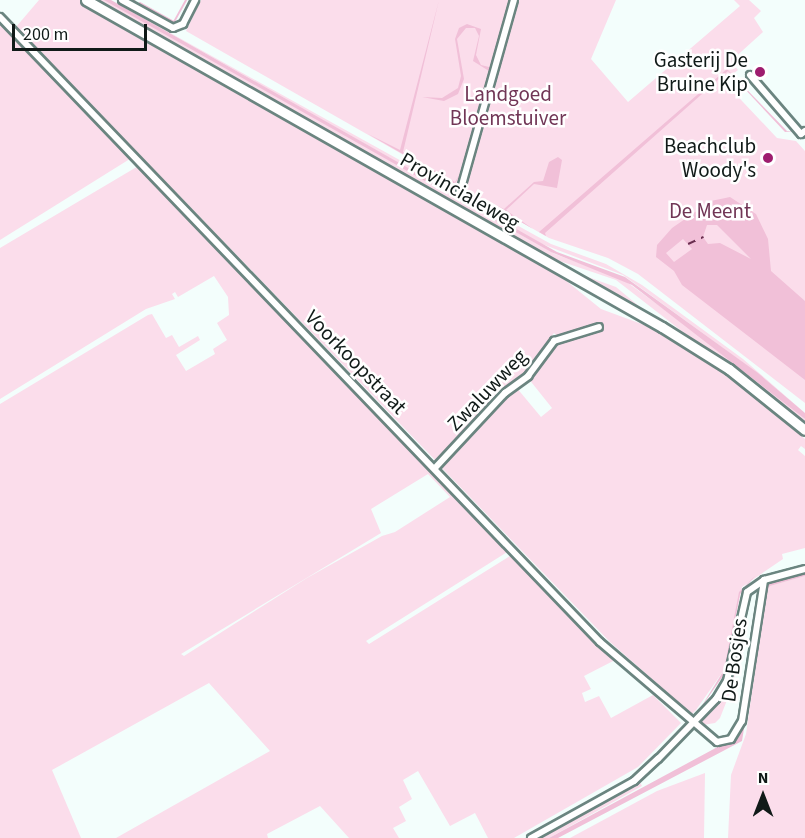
<!DOCTYPE html>
<style>
body{margin:0}
#map{position:relative;width:805px;height:838px;overflow:hidden;background:#f3fefc;font-family:"Source Sans 3",sans-serif}
div>[style]{position:absolute}
.green>*{inset:0;background:#fbddeb}
.water>*{inset:0;background:#f1c0d8}
.stream>*{height:1.5px;margin:-0.75px;padding:0 0.75px;transform-origin:0.75px;border-radius:0.75px;background:#f1c0d8}
.ferry>*{height:1.5px;margin-top:-0.75px;transform-origin:0;background:repeating-linear-gradient(90deg,#6a2f50 0 8px,transparent 0 14px)}
.roads{filter:drop-shadow(2px 0 #6b8580) drop-shadow(-2px 0 #6b8580) drop-shadow(0 2px #6b8580) drop-shadow(0 -2px #6b8580)}
.minor>*{height:6px;margin:-3px;padding:0 3px;transform-origin:3px;border-radius:3px;background:#fff}
.highway>*{height:9px;margin:-4.5px;padding:0 4.5px;transform-origin:4.5px;border-radius:4.5px;background:#fff}
.dots>*{width:16px;height:16px;translate:-50% -50%;box-sizing:border-box;border:3px solid #fff;border-radius:50%}
span{translate:-50% -50%;white-space:nowrap;text-align:center;line-height:1.15;-webkit-text-stroke:5px #fff;paint-order:stroke}
.poi-label{font-size:21px;color:#101a18}
.right{translate:-100% -50%;text-align:right}
.park-label{font-size:21px;color:#713656}
.street-label{font-size:21px;color:#101a18}
.north{position:absolute;left:733px;top:766px;width:60px;height:60px;-webkit-text-stroke:4px #fff;paint-order:stroke;rotate:0deg;font-size:16px;font-weight:700;line-height:24px;text-align:center;color:#101a18}
.north::after{content:'';display:block;margin:auto;width:21px;height:27px;background:#101a18;clip-path:polygon(50% 0,100% 100%,50% 72%,0 100%)}
.scale{position:absolute;left:12px;top:24px;width:135px;height:27px;box-sizing:border-box;border:3px solid #101a18;border-top:0;padding-left:8px;font-size:18px;line-height:21px;white-space:nowrap;color:#101a18;-webkit-text-stroke:4px #fff;paint-order:stroke}
</style>
<div id="map">
<div class="green">
<div style="clip-path:polygon(39px 0,82px 0,559px 275px,601px 309px,658px 330px,735px 379px,805px 439px,805px 449px,801px 446px,798px 450px,805px 456px,805px 548px,782px 554px,783px 559px,742px 587px,724px 670px,696px 710px,692px 714px,610px 642px,439px 465px,516px 387px,541px 417px,552px 408px,528px 378px,555px 344px,597px 331px,558px 337px,554px 333px,521px 377px,502px 390px,436px 461px,16px 27px)"></div>
<div style="clip-path:polygon(96px 0,106px 0,555px 254px,624px 280px,755px 376px,805px 419px,805px 427px,616px 280px,545px 256px)"></div>
<div style="clip-path:polygon(111px 0,551px 244px,606px 264px,642px 285px,743px 359px,805px 413px,760px 375px,623px 275px,542px 244px)"></div>
<div style="clip-path:polygon(201px 0,616px 0,591px 59px,628px 102px,740px 6px,734px 0,749px 0,761px 11px,754px 18px,763px 32px,731px 61px,738px 70px,723px 82px,728px 80px,726px 84px,777px 138px,796px 141px,805px 151px,805px 403px,638px 274px,608px 258px,549px 238px,186px 31px)"></div>
<div style="clip-path:polygon(0 19px,133px 157px,0 240px)"></div>
<div style="clip-path:polygon(evenodd,140px 165px,512px 549px,366px 641px,369px 644px,515px 553px,617px 659px,584px 676px,591px 689px,582px 693px,585px 702px,599px 696px,611px 718px,653px 695px,681px 723px,638px 767px,514px 838px,488px 838px,475px 813px,450px 826px,418px 771px,403px 780px,412px 799px,399px 807px,406px 821px,393px 828px,399px 838px,349px 838px,320px 806px,267px 834px,268px 838px,116px 838px,270px 751px,209px 683px,52px 770px,81px 838px,0 838px,0 404px,148px 315px,152px 314px,166px 338px,172px 335px,179px 347px,198px 336px,200px 340px,176px 355px,186px 371px,215px 354px,213px 349px,227px 340px,217px 323px,229px 315px,228px 297px,214px 276px,178px 297px,175px 292px,172px 294px,175px 299px,146px 309px,0 399px,0 248px,140px 165px,428px 474px,450px 497px,395px 532px,382px 536px,307px 578px,184px 656px,181px 654px,381px 533px,371px 509px,428px 474px)"></div>
<div style="clip-path:polygon(574px 272px,616px 287px,652px 317px)"></div>
<div style="clip-path:polygon(805px 576px,805px 838px,728px 838px,731px 775px,746px 734px,766px 592px,770px 586px)"></div>
<div style="clip-path:polygon(739px 655px,733px 685px,720px 718px,715px 723px,697px 726px,697px 722px,730px 681px)"></div>
<div style="clip-path:polygon(705px 773px,704px 838px,570px 838px,657px 791px)"></div>
<div style="clip-path:polygon(639px 780px,642px 786px,549px 838px,536px 838px)"></div>
</div>
<div class="water">
<div style="clip-path:polygon(104px 0,111px 0,557px 252px,625px 277px,758px 373px,805px 413px,805px 419px,632px 285px,551px 252px)"></div>
<div style="clip-path:polygon(439px 0,403px 152px,455px 182px,461px 172px,455px 184px,368px 134px,400px 150px)"></div>
<div style="clip-path:polygon(467px 24px,481px 29px,476px 55px,481px 65px,493px 68px,462px 168px,489px 71px,473px 61px,479px 36px,475px 28px,466px 28px,457px 39px,464px 79px,458px 94px,444px 101px,422px 97px,442px 98px,458px 88px,461px 76px,455px 39px,459px 28px)"></div>
<div style="clip-path:polygon(727px 69px,787px 131px,795px 131px,785px 132px,728px 71px,545px 233px,546px 236px,539px 232px)"></div>
<div style="clip-path:polygon(558px 157px,562px 160px,557px 188px,534px 184px,506px 210px,533px 229px,467px 191px,504px 209px,534px 182px,543px 181px,549px 162px)"></div>
<div style="clip-path:polygon(evenodd,730px 197px,756px 214px,768px 239px,771px 271px,805px 301px,805px 380px,682px 285px,674px 271px,656px 257px,657px 245px,672px 228px,711px 201px,730px 197px,707px 225px,717px 225px,751px 259px,720px 243px,708px 244px,703px 237px,707px 225px,730px 197px,683px 239px,692px 249px,674px 262px,666px 253px,683px 239px)"></div>
<div style="clip-path:polygon(805px 571px,805px 576px,770px 586px,766px 592px,742px 741px,558px 838px,549px 838px,736px 737px,742px 725px,765px 585px)"></div>
<div style="clip-path:polygon(755px 576px,740px 594px,725px 673px,698px 712px,724px 670px,739px 592px)"></div>
</div>
<div class="stream">
<div style="left:134px;top:0;width:1px;rotate:45deg"></div>
<div style="left:140px;top:3px;width:39px;rotate:29deg"></div>
<div style="left:174px;top:22px;width:25px;rotate:-61deg"></div>
</div>
<div class="ferry">
<div style="left:688px;top:244px;width:17px;rotate:-25deg"></div>
</div>
<div class="roads">
<div class="minor">
<div style="left:122px;top:0;width:58px;rotate:28.8deg"></div>
<div style="left:173px;top:28px;width:11px;rotate:-22deg"></div>
<div style="left:183px;top:24px;width:27px;rotate:-63deg"></div>
<div style="left:0;top:17px;width:866px;rotate:46.17deg"></div>
<div style="left:600px;top:642px;width:154px;rotate:40.5deg"></div>
<div style="left:717px;top:742px;width:14px;rotate:-12deg"></div>
<div style="left:731px;top:739px;width:21px;rotate:-59deg"></div>
<div style="left:742px;top:721px;width:143px;rotate:-81.1deg"></div>
<div style="left:750px;top:75px;width:78px;rotate:49.2deg"></div>
<div style="left:801px;top:134px;width:5px;rotate:-37deg"></div>
<div style="left:460px;top:192px;width:199px;rotate:-74.3deg"></div>
<div style="left:435px;top:468px;width:103px;rotate:-47deg"></div>
<div style="left:505px;top:393px;width:29px;rotate:-36deg"></div>
<div style="left:528px;top:376px;width:44px;rotate:-53.4deg"></div>
<div style="left:554px;top:341px;width:47px;rotate:-17.3deg"></div>
<div style="left:531px;top:838px;width:118px;rotate:-29deg"></div>
<div style="left:634px;top:781px;width:33px;rotate:-43deg"></div>
<div style="left:658px;top:759px;width:83px;rotate:-46deg"></div>
<div style="left:716px;top:699px;width:21px;rotate:-59deg"></div>
<div style="left:727px;top:681px;width:91px;rotate:-77.3deg"></div>
<div style="left:747px;top:592px;width:21px;rotate:-35deg"></div>
<div style="left:764px;top:580px;width:42px;rotate:-15deg"></div>
</div>
<div class="highway">
<div style="left:86px;top:0;width:662px;rotate:29.58deg"></div>
<div style="left:662px;top:327px;width:79px;rotate:32.1deg"></div>
<div style="left:729px;top:369px;width:97px;rotate:38.8deg"></div>
</div>
</div>
<div class="dots">
<div style="left:760px;top:72px;background:#9e1d6f"></div>
<div style="left:768px;top:158px;background:#9e1d6f"></div>
</div>
<div class="poi-label">
<span class="right" style="left:748px;top:72px">Gasterij De<br>Bruine Kip</span>
<span class="right" style="left:756px;top:158px">Beachclub<br>Woody's</span>
</div>
<div class="park-label">
<span style="left:508px;top:106px">Landgoed<br>Bloemstuiver</span>
<span style="left:710px;top:211px">De Meent</span>
</div>
<div class="street-label">
<span style="left:460px;top:191px;rotate:30deg">Provincialeweg</span>
<span style="left:356px;top:362px;rotate:46deg">Voorkoopstraat</span>
<span style="left:487px;top:390px;rotate:-46deg">Zwaluwweg</span>
<span style="left:734px;top:660px;rotate:-82deg">De Bosjes</span>
</div>
<div class="north">N</div>
<div class="scale">200 m</div>
</div>
